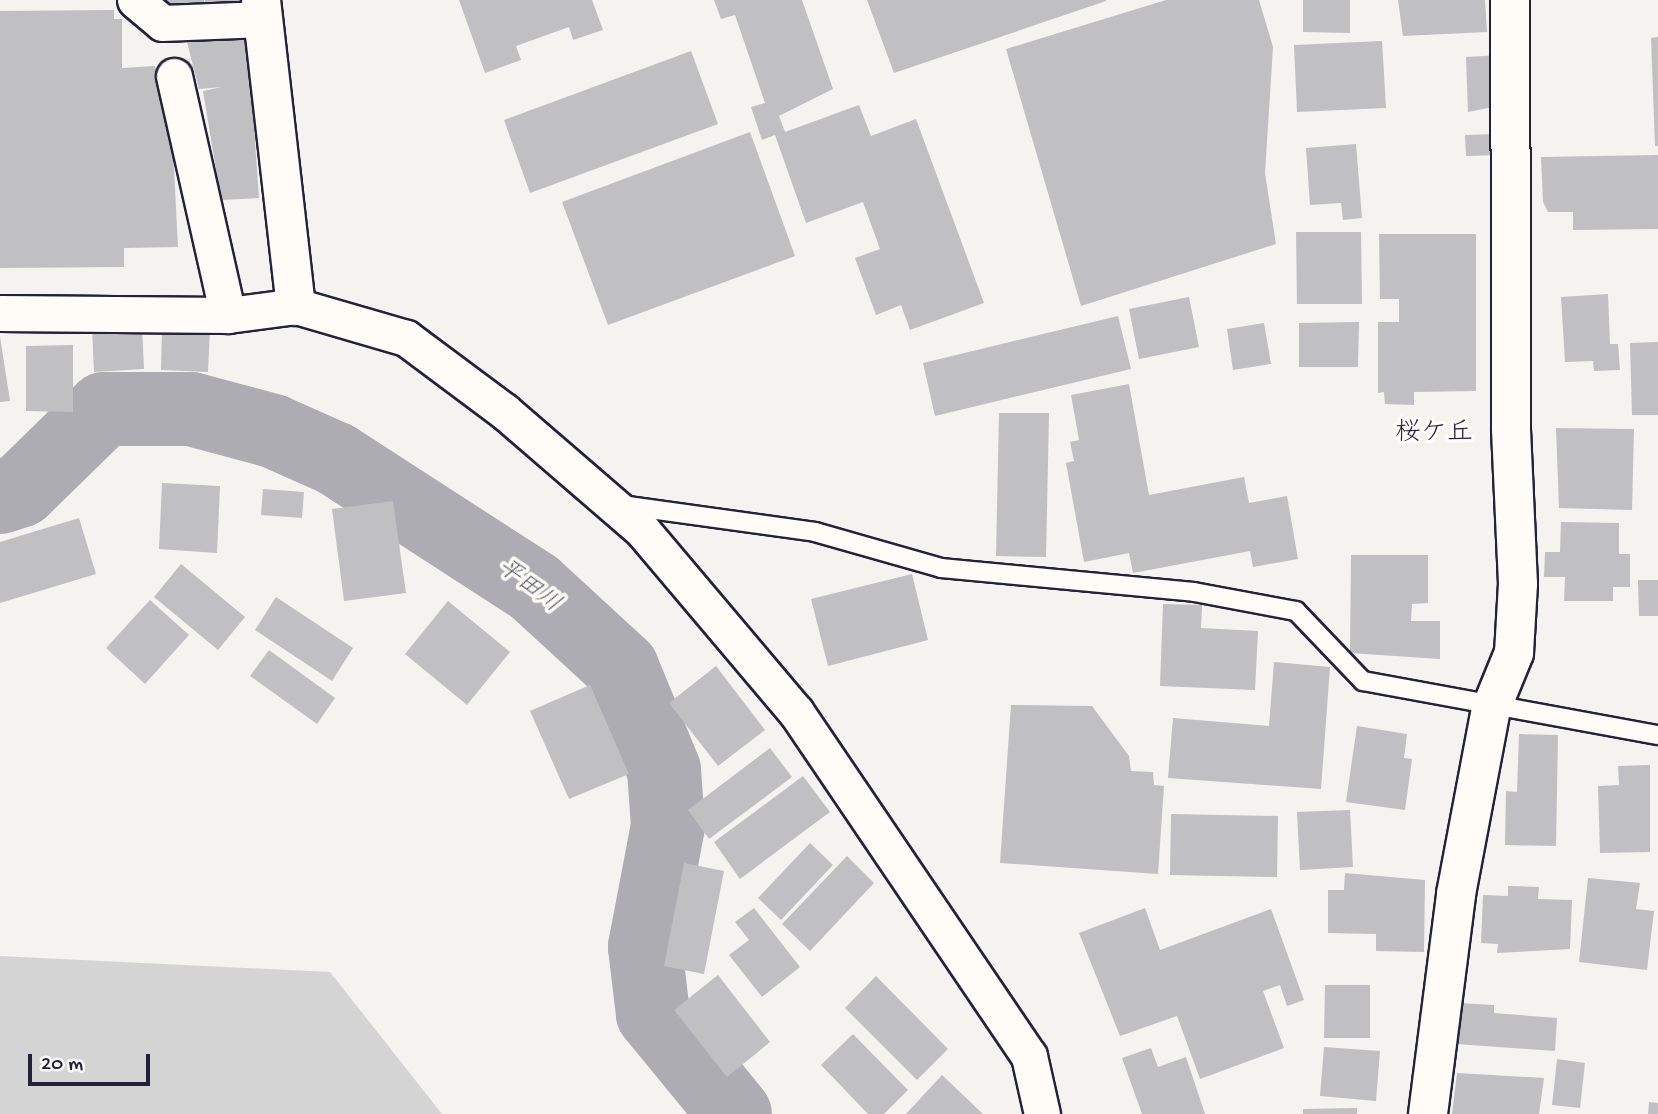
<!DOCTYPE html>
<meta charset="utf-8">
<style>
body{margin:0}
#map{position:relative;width:1658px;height:1114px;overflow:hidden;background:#f4f3ef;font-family:"Gochi Hand","Klee One",sans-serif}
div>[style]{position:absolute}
.green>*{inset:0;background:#d5d4d5}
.river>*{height:74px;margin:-37px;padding:0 37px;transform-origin:37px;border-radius:37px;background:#acacb2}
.building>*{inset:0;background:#c0bfc2}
.roads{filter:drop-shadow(2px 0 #22223b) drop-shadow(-2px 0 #22223b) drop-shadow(0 2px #22223b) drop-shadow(0 -2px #22223b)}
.service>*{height:18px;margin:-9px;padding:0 9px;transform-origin:9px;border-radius:9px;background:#fdfcf7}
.minor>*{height:35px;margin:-17.5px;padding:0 17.5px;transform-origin:17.5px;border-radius:17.5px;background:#fdfcf7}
.tertiary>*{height:38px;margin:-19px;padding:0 19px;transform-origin:19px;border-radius:19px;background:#fdfcf7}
span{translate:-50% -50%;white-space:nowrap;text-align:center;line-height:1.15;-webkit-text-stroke:7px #fdfcf7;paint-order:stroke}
.water-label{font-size:24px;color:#59596b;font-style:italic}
.quarter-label{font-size:26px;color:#22223b}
.scale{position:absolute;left:28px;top:1054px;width:122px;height:32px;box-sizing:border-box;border:4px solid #22223b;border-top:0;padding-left:9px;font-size:21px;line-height:24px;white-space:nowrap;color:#22223b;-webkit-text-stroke:5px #fdfcf7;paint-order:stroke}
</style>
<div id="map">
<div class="green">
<div style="clip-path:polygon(0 956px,330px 972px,442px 1114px,0 1114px)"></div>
</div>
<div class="river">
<div style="left:0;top:497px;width:22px;rotate:-18deg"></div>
<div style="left:21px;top:490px;width:116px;rotate:-44.3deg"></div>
<div style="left:104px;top:409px;width:87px"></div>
<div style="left:191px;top:409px;width:85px;rotate:15deg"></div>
<div style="left:273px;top:431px;width:69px;rotate:24deg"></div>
<div style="left:336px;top:459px;width:236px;rotate:32.9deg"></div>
<div style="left:534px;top:587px;width:120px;rotate:42.6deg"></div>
<div style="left:622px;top:668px;width:110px;rotate:67.6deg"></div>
<div style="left:664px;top:770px;width:56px;rotate:85.9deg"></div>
<div style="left:668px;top:826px;width:123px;rotate:100.8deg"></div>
<div style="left:645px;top:947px;width:67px;rotate:83.2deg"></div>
<div style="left:653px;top:1014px;width:129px;rotate:50.6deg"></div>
</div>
<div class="building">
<div style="clip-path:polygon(164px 0,204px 0,205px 13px,165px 16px)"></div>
<div style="clip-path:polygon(205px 0,243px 0,244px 14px,207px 19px)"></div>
<div style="clip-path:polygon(459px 0,592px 0,603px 30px,573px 40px,569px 27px,516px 46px,521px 60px,485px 73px)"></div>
<div style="clip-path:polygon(714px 0,802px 0,833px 89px,779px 116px,785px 132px,859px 105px,871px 136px,916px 119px,984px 303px,910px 330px,901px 305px,876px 315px,855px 258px,880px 249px,863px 202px,806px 223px,775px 135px,762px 140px,751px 107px,765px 103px,735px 15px,721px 19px)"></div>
<div style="clip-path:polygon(867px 0,1106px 0,1106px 1px,894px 73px)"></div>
<div style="clip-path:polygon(1166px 0,1259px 0,1273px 47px,1265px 173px,1276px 244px,1081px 306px,1006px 49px)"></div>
<div style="clip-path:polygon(1303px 0,1350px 0,1350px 33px,1303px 32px)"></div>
<div style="clip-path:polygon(1398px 0,1485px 0,1487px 32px,1403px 36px)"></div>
<div style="clip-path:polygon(114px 10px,114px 19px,122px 19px,122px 68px,155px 66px,172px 130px,178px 247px,124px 248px,124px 267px,0 268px,0 11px)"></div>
<div style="clip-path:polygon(173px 25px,247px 26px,259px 198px,221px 200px,203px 91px,222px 87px,199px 89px,187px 42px,175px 42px)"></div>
<div style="clip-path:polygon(1658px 37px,1658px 146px,1655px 146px,1651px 38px)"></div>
<div style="clip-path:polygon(1382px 41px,1386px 108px,1297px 112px,1294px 45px)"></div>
<div style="clip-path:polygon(691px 51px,718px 124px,530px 193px,504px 120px)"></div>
<div style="clip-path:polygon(1501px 55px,1503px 105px,1468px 112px,1466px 57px)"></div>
<div style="clip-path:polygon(750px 132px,795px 256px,608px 325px,562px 202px)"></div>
<div style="clip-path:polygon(1499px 134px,1500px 155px,1466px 156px,1465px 135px)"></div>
<div style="clip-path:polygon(1356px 144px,1362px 218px,1343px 220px,1341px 203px,1310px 205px,1306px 148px)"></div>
<div style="clip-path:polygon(1658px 155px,1658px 229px,1573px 230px,1573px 212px,1548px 212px,1543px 202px,1541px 157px)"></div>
<div style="clip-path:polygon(1296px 232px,1361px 232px,1362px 304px,1297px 304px)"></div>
<div style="clip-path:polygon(1379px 234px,1476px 234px,1476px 391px,1414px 392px,1414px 405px,1385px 404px,1384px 392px,1378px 393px,1378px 322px,1399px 322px,1399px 299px,1380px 299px)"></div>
<div style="clip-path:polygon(1608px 294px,1610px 344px,1618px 344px,1620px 370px,1594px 371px,1593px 361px,1565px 362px,1561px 297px)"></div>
<div style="clip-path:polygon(1189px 297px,1199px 347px,1139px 359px,1129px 309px)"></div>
<div style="clip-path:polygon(1118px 316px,1131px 369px,935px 416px,923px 363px)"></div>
<div style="clip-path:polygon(1359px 322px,1358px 367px,1299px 367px,1299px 323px)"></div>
<div style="clip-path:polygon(1264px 323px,1271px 364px,1233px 370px,1227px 329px)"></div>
<div style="clip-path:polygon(162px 326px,210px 328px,208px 372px,161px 370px)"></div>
<div style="clip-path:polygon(142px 327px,144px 369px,94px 372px,92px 328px)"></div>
<div style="clip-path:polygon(0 337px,10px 401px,0 402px)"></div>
<div style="clip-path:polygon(1658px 342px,1658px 415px,1632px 415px,1630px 343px)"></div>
<div style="clip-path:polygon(73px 345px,73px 412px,26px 411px,26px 346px)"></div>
<div style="clip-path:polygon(1129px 384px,1149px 495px,1244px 477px,1249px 503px,1287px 496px,1298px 559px,1253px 567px,1250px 551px,1133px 573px,1129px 553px,1084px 562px,1066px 463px,1074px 461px,1070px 442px,1079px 440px,1071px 395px)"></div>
<div style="clip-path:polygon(999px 413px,1049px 413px,1046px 557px,996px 556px)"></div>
<div style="clip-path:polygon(1556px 428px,1634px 429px,1632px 510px,1559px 508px)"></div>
<div style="clip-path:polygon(162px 483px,220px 486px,217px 553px,159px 549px)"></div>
<div style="clip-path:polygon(263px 489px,304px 492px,302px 518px,261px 515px)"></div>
<div style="clip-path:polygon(393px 501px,406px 593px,344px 601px,332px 509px)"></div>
<div style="clip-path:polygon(79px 518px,96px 574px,0 603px,0 542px)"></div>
<div style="clip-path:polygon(1561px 522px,1619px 523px,1619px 554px,1630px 554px,1630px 587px,1613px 587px,1613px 601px,1564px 601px,1565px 577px,1544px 577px,1545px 552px,1560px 552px)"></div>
<div style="clip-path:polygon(1351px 555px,1428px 555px,1428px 603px,1412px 604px,1411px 621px,1440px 621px,1440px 659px,1350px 653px)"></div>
<div style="clip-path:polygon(181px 564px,245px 617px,218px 650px,154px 597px)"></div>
<div style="clip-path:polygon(912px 574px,928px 640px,828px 666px,811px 599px)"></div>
<div style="clip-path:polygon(1638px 580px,1658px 580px,1658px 616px,1639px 616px)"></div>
<div style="clip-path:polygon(276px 597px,353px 648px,332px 681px,255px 630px)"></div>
<div style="clip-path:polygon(150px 600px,189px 635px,145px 684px,106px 648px)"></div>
<div style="clip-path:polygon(448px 601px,510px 652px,467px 705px,405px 654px)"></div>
<div style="clip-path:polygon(1163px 604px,1202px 605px,1201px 628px,1258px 631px,1255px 690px,1160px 686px)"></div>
<div style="clip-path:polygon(269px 650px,335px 698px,317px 724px,250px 676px)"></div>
<div style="clip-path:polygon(1274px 662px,1330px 667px,1321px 789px,1168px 778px,1173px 718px,1269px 726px)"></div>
<div style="clip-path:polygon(716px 666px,765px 730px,718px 766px,669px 703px)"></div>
<div style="clip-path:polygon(590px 685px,629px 774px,569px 799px,530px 711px)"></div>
<div style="clip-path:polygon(1011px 705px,1092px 706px,1129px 756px,1131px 771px,1153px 772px,1154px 785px,1164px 786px,1158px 874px,1000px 863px)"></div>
<div style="clip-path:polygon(1357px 726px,1407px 734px,1404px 758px,1412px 759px,1405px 810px,1346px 802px)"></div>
<div style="clip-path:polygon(1519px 734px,1558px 735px,1556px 846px,1505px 845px,1506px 791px,1517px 792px)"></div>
<div style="clip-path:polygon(770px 748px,792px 777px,709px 839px,688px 810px)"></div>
<div style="clip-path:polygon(1650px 765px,1650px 852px,1600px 853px,1598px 786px,1619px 785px,1618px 766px)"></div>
<div style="clip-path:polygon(803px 776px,830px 812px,740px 879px,714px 842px)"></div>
<div style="clip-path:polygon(1350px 810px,1353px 867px,1300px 870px,1297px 812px)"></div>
<div style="clip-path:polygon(1171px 814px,1278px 816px,1277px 877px,1170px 875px)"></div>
<div style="clip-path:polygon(810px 843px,833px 865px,781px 920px,758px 898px)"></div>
<div style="clip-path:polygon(847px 856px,874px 883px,810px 951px,782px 924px)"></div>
<div style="clip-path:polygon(684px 863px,724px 871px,704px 974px,664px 966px)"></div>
<div style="clip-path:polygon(1345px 873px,1425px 880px,1424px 952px,1376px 951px,1376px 934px,1328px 933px,1328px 890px,1344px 890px)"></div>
<div style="clip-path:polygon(1588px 878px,1640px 883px,1636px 909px,1654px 911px,1647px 970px,1579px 962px)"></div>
<div style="clip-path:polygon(1508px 886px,1539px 887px,1538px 899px,1572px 900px,1570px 949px,1497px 953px,1498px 944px,1481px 943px,1483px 895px,1508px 896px)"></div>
<div style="clip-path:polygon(754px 908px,800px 967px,762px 997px,729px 955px,749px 940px,735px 922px)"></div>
<div style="clip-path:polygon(1145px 908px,1160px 950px,1271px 909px,1304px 1000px,1287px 1006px,1280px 985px,1263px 991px,1284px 1048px,1200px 1079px,1177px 1016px,1120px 1036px,1079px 933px)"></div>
<div style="clip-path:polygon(718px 975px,770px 1042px,727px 1077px,674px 1010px)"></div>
<div style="clip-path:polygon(876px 976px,948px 1049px,917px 1080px,845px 1008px)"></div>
<div style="clip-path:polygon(1325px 985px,1370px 985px,1370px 1038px,1324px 1038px)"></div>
<div style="clip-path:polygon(1459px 1003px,1494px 1005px,1494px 1013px,1557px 1018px,1555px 1051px,1457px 1044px)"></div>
<div style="clip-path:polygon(853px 1034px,908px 1090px,884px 1114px,868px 1114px,821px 1065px)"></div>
<div style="clip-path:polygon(1324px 1047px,1380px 1051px,1376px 1101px,1320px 1096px)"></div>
<div style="clip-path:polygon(1151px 1048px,1158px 1067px,1186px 1057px,1205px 1114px,1142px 1114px,1122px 1058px)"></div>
<div style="clip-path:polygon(1557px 1059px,1585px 1063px,1580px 1108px,1552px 1105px)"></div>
<div style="clip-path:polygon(1457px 1073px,1544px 1078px,1539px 1114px,1452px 1114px)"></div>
<div style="clip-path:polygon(942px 1075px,983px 1114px,906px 1114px)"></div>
<div style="clip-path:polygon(1649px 1102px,1658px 1103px,1658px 1114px,1648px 1114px)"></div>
<div style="clip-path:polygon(1357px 1108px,1357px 1114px,1303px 1114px,1303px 1109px)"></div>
</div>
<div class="roads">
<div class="service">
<div style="left:621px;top:505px;width:196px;rotate:7.9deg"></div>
<div style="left:815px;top:532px;width:131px;rotate:15.9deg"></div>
<div style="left:941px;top:568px;width:254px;rotate:5.4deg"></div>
<div style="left:1194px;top:592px;width:104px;rotate:10.6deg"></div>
<div style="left:1296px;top:611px;width:97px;rotate:46.3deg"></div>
<div style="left:1363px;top:681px;width:300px;rotate:10.4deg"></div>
</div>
<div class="minor">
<div style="left:135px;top:0;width:35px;rotate:40deg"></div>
<div style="left:162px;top:23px;width:102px;rotate:-2.2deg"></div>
<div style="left:174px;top:76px;width:245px;rotate:77.3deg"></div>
<div style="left:0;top:313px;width:228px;rotate:0.5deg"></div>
<div style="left:228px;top:315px;width:69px;rotate:-7.5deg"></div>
<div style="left:296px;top:306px;width:115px;rotate:16.2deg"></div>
<div style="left:406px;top:338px;width:122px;rotate:36.7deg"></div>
<div style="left:504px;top:411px;width:182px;rotate:40.8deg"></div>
<div style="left:642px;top:530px;width:238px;rotate:49.8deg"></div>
<div style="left:796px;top:712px;width:415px;rotate:55.9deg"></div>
<div style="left:1029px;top:1056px;width:59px;rotate:77.4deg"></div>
</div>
<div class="tertiary">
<div style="left:261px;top:0;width:308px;rotate:83.5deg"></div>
<div style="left:1428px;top:1114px;width:222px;rotate:-82.7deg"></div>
<div style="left:1456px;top:894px;width:188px;rotate:-79.3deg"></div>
<div style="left:1491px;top:709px;width:61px;rotate:-67.7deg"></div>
<div style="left:1514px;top:653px;width:69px;rotate:-86.7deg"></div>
<div style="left:1518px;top:584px;width:156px;rotate:-92.6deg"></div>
<div style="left:1511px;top:428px;width:428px;rotate:-90.1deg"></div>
</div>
</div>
<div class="water-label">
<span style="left:528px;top:587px;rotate:37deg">平田川</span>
</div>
<div class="quarter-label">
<span style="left:1434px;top:435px">桜ケ丘</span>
</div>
<div class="scale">20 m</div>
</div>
